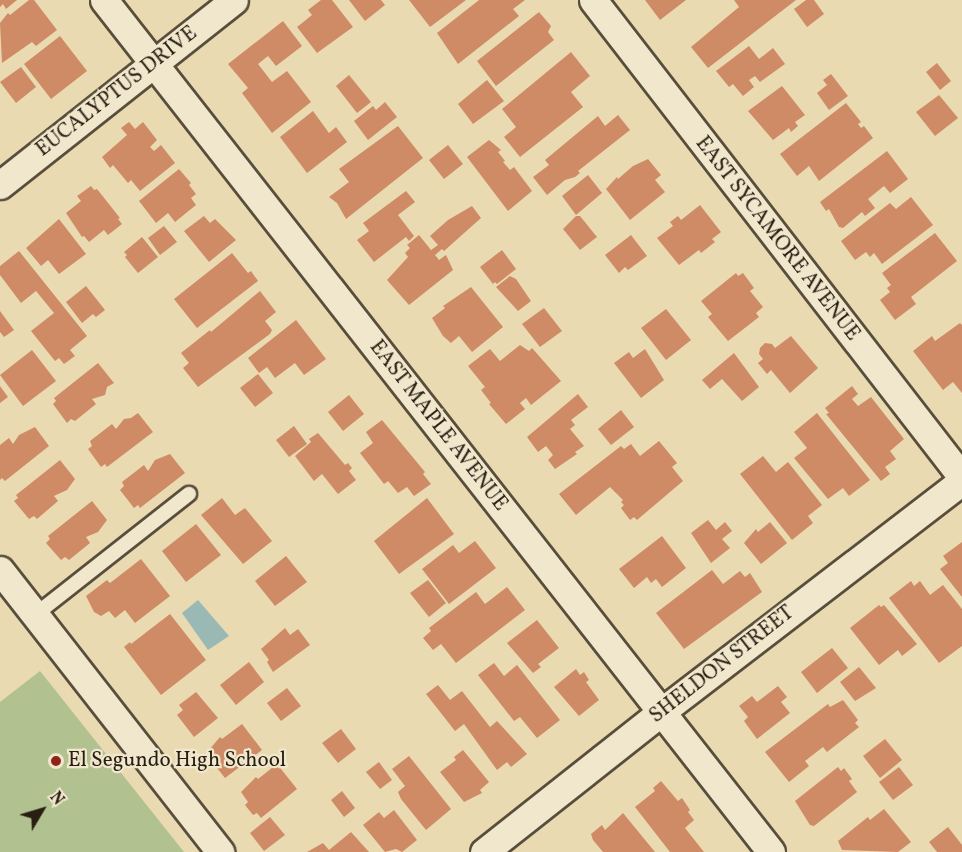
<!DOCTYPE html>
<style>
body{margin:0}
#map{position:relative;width:962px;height:852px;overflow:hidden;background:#e9dab2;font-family:Vollkorn,serif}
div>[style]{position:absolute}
.green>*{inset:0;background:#b1c190}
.water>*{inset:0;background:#9ab9b5}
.building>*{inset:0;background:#cf8b65}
.roads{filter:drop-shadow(2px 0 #584e3b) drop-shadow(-2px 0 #584e3b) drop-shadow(0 2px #584e3b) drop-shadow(0 -2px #584e3b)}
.lane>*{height:14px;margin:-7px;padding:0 7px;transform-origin:7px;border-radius:7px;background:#f1e7cd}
.street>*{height:27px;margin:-13.5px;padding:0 13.5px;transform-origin:13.5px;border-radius:13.5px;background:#f1e7cd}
.dots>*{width:16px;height:16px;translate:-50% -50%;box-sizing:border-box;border:3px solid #f1e7cd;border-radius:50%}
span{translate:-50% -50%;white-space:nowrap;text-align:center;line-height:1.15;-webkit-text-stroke:4.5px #f1e7cd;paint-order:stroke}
.street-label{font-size:21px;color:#281f13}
.poi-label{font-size:21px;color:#281f13}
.left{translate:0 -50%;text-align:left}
.north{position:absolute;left:12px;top:780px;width:60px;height:60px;-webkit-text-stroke:4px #f1e7cd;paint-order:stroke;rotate:52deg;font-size:16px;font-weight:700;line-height:24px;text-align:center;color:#281f13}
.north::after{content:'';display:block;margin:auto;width:21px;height:27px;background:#281f13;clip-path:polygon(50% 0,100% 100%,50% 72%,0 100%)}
</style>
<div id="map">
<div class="green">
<div style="clip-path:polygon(40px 671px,184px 852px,0 852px,0 702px)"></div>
</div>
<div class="water">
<div style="clip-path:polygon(198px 600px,229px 636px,208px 650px,182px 613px)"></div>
</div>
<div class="building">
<div style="clip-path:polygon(0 0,17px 0,6px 9px,3px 4px,0 7px)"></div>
<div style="clip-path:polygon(29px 0,34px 0,57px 30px,36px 46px,32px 42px,2px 63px,0 23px,8px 13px,10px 15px)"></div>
<div style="clip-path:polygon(321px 0,332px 0,353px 27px,317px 53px,297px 27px,312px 15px,308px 10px)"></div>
<div style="clip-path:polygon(349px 0,381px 0,385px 5px,365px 21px)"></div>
<div style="clip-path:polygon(409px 0,466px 0,430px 27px)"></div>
<div style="clip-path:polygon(479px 0,525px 0,513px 9px,519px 16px,458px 64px,437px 33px)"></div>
<div style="clip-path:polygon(645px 0,686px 0,660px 20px)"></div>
<div style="clip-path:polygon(734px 0,796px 0,708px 68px,691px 47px,739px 7px)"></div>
<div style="clip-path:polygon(806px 0,814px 0,824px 14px,807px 27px,794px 9px)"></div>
<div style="clip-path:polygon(539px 12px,551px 26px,548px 32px,554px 40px,496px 86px,477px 61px)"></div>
<div style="clip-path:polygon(283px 21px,302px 46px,276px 66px,268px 56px,258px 64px,272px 82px,287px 71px,311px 102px,272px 133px,242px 93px,248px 88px,228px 64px)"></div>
<div style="clip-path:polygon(60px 36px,87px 71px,51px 99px,24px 64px)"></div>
<div style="clip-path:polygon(749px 46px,759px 59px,773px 48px,785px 64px,760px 82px,755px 76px,749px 80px,754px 87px,743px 96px,733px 84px,729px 87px,716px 71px)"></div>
<div style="clip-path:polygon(571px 52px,590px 76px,571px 92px,583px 107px,520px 157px,504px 137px,516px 127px,502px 109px)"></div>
<div style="clip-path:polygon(937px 63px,951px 81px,940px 90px,926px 72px)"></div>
<div style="clip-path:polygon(21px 67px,36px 87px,16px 103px,0 82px)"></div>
<div style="clip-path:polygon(831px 74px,848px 96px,829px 110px,817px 93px,827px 85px,823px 80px)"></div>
<div style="clip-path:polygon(349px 75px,371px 102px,357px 113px,336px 86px)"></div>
<div style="clip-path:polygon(487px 80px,504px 101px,473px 124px,458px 104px)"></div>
<div style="clip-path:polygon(782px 86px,805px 115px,795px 122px,798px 126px,791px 132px,789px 128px,773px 140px,748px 111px)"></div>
<div style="clip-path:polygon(939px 95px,958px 118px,935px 136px,916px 112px)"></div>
<div style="clip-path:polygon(385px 102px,397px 117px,368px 140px,354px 121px,373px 106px,376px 110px)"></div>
<div style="clip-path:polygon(846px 103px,861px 122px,858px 124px,861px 128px,864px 126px,873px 138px,819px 181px,809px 166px,797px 176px,780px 154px)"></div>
<div style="clip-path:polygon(313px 111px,329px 133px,336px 127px,347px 142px,307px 173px,280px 137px)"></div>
<div style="clip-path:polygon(618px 115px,630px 130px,578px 171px,580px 173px,575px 177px,565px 180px,547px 195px,533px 177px,549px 165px,545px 160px,598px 116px,605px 126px)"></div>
<div style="clip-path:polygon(129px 122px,135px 129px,143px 122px,157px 140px,150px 147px,154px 151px,161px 145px,175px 163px,140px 191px,131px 180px,128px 183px,113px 165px,110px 168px,102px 157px,127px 135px,121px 128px)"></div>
<div style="clip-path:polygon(398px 126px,423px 158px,346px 219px,337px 203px,329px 197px,349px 182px,339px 169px)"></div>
<div style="clip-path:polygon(489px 140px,501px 150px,498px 152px,505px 161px,503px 162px,510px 170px,514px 167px,532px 191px,508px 211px,467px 157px)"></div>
<div style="clip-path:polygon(448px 145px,463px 164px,444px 179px,429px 160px)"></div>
<div style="clip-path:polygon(887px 151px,908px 179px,890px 193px,884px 186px,868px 199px,875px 208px,865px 216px,862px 212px,843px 228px,839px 227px,829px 209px,826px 211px,820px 202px)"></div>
<div style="clip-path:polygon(648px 159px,661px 175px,655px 180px,665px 192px,630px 220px,606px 189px,617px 177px,618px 179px,633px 166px)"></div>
<div style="clip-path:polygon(179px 169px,191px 183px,189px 185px,196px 194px,191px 198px,196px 205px,175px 222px,168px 213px,156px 223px,139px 201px)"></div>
<div style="clip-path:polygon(588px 175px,602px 193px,576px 215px,562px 196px)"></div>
<div style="clip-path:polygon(91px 186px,94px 190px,97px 189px,120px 218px,118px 219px,122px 224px,108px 235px,104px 230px,89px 242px,84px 236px,82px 237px,66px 213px,81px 201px,77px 196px)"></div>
<div style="clip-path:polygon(406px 191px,415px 202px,398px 215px,414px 236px,409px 241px,406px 237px,374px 262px,357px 240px,369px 231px,363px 223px)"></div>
<div style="clip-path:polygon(911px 197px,933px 225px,882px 264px,874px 253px,870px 257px,866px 252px,855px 260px,841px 241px,890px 203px,896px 209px)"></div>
<div style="clip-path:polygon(700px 205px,721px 232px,712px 239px,715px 242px,701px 253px,699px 250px,679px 265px,657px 238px,673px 226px,670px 222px,678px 216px,681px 220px)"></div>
<div style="clip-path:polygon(472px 206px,481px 218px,444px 251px,442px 249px,435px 255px,439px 260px,446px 255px,453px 270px,409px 305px,387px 280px,408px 257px,405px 253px,410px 248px,407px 245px,419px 235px,431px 250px,438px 245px,430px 236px,448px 220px)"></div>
<div style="clip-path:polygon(204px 216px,210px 223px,215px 219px,236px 240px,209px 262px,184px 231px)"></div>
<div style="clip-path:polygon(576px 216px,580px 216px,597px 237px,580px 250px,563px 229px)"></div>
<div style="clip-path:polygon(59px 219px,86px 254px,59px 274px,48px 260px,41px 266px,26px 248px)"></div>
<div style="clip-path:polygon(164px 226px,177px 242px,160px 255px,148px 238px)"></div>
<div style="clip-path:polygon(935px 233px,957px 261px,911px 297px,916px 304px,895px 320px,880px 300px,890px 292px,887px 288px,891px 285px,882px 273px)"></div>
<div style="clip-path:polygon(631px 235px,647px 256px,628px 270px,625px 267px,619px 273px,605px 255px)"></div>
<div style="clip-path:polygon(142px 237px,158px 257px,138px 273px,125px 257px,127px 255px,124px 252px)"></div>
<div style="clip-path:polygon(502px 250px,516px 269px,497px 284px,495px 282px,493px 284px,480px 267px)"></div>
<div style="clip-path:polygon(19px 251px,87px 336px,70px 350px,75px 356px,64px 364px,59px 358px,55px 361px,31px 331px,54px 313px,36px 291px,21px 303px,0 275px,0 266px)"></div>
<div style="clip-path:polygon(232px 253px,248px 273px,251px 271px,258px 281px,197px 328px,174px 299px)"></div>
<div style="clip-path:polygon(736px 273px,738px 276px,743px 273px,754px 288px,750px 291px,763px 307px,756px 313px,759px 317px,728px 341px,708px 317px,712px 314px,701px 301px)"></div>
<div style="clip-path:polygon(510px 276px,516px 279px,531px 301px,518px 311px,496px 287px)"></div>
<div style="clip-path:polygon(86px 286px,105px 310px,96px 317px,93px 314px,82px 323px,66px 302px)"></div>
<div style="clip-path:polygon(471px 287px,503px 327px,472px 352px,459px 336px,451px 343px,443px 336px,432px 318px,445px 308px,443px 306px)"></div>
<div style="clip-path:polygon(260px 291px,276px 312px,265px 321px,272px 330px,270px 334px,198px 387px,183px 368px,189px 363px,181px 353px,210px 330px,211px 332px)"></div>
<div style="clip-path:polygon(544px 308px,562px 331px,540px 347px,522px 324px)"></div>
<div style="clip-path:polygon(666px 309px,691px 340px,666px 360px,641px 328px)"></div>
<div style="clip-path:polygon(0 311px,14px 330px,4px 337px,0 332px)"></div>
<div style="clip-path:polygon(296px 320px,326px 359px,304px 375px,295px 363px,275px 378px,267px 367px,259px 373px,248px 358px)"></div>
<div style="clip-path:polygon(960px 323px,962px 325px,962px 393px,953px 382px,943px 390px,913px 351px,932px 336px,935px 341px)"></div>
<div style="clip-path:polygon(791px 336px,818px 368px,790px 393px,771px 370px,767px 374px,758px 363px,763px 359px,759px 354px,760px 348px,765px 343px,772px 344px,775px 348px)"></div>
<div style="clip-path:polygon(520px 345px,529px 351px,532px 348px,561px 381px,531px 405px,526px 398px,520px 403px,525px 409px,506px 424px,489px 404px,491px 403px,481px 390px,485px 387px,468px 366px,490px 349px,500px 361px)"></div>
<div style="clip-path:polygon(645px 349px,664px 380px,641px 398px,614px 363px,629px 352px,633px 358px)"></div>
<div style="clip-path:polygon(32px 350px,56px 381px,23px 406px,0 375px)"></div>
<div style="clip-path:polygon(734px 353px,759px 387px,742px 401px,722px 379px,710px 389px,702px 380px)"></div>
<div style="clip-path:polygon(98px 363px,114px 383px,107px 387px,105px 395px,92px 399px,96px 404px,75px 421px,71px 419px,67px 423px,53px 404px,56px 401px,54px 398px)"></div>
<div style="clip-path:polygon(258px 374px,273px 393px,255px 407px,240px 388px)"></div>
<div style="clip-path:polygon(0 386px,8px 397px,0 403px)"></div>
<div style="clip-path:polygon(852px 386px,858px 394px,852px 399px,858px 406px,871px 397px,904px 439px,890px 451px,896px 459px,885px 467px,890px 474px,881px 481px,826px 414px,829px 413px,825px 408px)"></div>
<div style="clip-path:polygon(578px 394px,588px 407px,571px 420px,575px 425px,570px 429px,584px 446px,575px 452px,577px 454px,555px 469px,548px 460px,553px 455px,546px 446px,538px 452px,527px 437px)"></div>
<div style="clip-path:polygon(349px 395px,364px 414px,343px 431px,328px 412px)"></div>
<div style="clip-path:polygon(621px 410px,634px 427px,611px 445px,598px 429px)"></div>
<div style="clip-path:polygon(138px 413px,153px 432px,107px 467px,105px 464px,101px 467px,88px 449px,92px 446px,90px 441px,112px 424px,116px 429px,124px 419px,131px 418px)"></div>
<div style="clip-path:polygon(817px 413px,870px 480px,849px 496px,843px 488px,828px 499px,794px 458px,807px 448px,794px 432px)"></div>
<div style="clip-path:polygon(382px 420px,425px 472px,423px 474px,431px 484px,414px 496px,407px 487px,398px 493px,388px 481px,384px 484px,360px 453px,373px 443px,366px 432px)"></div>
<div style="clip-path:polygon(294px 426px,307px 444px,289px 457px,276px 440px)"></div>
<div style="clip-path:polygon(35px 427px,49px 446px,5px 481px,2px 478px,0 480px,0 445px,9px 438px,13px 444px,19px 435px)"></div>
<div style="clip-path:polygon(318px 433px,345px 465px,348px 463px,352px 468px,349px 471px,356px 480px,338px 494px,322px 474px,314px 481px,295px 456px,311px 442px,309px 439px)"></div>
<div style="clip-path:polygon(659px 441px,677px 463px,672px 467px,683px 481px,637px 520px,634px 517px,630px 520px,621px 508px,624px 505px,621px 502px,623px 500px,610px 487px,576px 515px,559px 494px,621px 446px,624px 449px,631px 444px,640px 456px)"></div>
<div style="clip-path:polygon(170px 454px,185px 473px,140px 508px,138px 505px,134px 508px,120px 490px,124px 486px,122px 482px,144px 465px,148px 471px,155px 460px)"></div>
<div style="clip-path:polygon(763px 456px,776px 472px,788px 462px,822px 505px,808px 516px,813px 523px,792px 540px,740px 474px)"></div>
<div style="clip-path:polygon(60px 460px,75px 479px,67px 490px,54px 496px,58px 501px,37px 519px,34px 516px,29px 519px,14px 501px,18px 498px,16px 495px)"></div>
<div style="clip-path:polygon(222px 498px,235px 515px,245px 508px,272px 541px,243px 564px,201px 515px)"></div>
<div style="clip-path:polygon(427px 498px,454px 534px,399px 574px,374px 541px)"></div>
<div style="clip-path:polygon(92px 501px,107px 520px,98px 532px,86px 537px,90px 543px,69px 560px,65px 557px,61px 560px,46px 543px,50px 539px,48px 536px)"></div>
<div style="clip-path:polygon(708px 520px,716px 530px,725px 522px,732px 531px,722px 539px,730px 548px,711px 563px,691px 533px)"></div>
<div style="clip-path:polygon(770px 522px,787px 543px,761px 564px,744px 543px,756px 529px,758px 532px)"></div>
<div style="clip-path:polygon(196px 524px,221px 555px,186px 582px,162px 551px)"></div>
<div style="clip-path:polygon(662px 536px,686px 568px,662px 587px,656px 579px,651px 583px,647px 577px,634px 588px,619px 569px)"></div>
<div style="clip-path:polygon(475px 541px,496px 568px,449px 604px,422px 569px,453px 545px,459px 553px)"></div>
<div style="clip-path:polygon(962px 542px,962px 597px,940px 569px,948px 563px,943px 556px)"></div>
<div style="clip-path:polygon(286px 556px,307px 582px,275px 606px,255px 581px)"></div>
<div style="clip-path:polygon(141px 559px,170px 596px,135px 623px,125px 610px,115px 618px,109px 611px,101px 616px,94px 612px,86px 596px,107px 580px,110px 583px)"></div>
<div style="clip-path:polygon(712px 570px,723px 584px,740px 571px,745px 577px,750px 573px,762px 592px,684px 649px,656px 613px)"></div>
<div style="clip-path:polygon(428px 580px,446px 603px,429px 617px,410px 593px)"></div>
<div style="clip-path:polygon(911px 581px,914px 586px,920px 581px,930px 595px,943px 585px,962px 609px,962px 646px,939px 663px,889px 598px)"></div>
<div style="clip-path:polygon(507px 587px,525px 610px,456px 663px,441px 644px,433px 650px,423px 638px,431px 631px,429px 628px,476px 592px,485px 604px)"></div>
<div style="clip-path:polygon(879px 605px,881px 607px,884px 605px,917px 644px,902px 656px,898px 650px,879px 665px,850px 628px)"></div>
<div style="clip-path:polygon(170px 614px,206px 660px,161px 695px,124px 647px,130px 642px,131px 644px)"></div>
<div style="clip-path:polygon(537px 620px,559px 648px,538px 664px,541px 667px,533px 673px,507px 643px)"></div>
<div style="clip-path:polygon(285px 628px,290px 635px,298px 629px,310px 645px,273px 672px,267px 662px,269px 660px,261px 649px)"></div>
<div style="clip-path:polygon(832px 648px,848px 668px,817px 693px,801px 672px)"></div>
<div style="clip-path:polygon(249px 662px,264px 682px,236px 705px,220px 685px)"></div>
<div style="clip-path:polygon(494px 663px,504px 676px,517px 665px,560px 720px,537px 738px,520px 717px,514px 721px,478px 675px)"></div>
<div style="clip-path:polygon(859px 667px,876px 688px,855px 701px,840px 682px)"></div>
<div style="clip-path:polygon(576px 669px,580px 675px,584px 672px,589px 680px,586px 682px,599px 700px,579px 716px,554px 687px)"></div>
<div style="clip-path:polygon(438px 685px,450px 700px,462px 691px,490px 727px,497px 721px,527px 754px,511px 767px,507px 762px,497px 770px,464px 724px,455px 731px,426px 694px)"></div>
<div style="clip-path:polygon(778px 686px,787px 697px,781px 702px,790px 713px,757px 739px,744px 721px,748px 717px,739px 706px,752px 696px,757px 702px)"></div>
<div style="clip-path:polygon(287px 688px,301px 706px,281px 721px,267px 703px)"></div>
<div style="clip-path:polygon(196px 692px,218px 718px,194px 737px,177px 715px,183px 710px,179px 705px)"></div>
<div style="clip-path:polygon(843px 700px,858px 720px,855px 723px,859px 727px,827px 752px,823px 747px,805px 761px,809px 766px,789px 782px,765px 752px,828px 704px,830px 707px)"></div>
<div style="clip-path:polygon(242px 724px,262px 750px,225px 778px,210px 759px,214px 756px,209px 750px,220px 737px,222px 739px)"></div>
<div style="clip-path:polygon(341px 729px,356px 749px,338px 763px,322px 743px)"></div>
<div style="clip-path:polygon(885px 739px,902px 760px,880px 778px,863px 756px)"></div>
<div style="clip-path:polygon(463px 750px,489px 782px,480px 790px,482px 793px,464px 802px,440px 772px,456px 760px,454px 757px)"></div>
<div style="clip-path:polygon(409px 756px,451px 809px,426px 830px,401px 799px,398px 792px,405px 786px,392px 769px)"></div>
<div style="clip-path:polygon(379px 762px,392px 780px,380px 789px,366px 772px)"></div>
<div style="clip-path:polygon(277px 764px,297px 789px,261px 818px,257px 813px,253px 815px,245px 805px,248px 802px,241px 792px,256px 777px,258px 779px)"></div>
<div style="clip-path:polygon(838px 767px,841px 771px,844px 768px,852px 779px,849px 781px,857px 792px,814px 826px,810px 825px,795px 801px)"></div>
<div style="clip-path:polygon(899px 767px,913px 785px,893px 800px,879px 782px)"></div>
<div style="clip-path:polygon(661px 781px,678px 801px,682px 798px,690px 810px,688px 812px,694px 820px,685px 828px,704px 852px,670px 852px,635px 807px,655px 791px,653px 788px)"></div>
<div style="clip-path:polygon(342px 791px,355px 808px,344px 817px,331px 800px)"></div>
<div style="clip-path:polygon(884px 809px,911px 842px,898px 852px,842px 850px,838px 841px,868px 817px,870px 820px)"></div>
<div style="clip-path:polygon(394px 810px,417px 840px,402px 852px,396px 849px,385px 852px,363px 825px,379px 812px,384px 818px)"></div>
<div style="clip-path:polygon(623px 813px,655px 852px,603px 852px,593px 840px,591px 834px,602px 825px,605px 830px)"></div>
<div style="clip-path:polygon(270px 817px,285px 835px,264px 851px,250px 833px)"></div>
<div style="clip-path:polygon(948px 827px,962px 845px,962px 852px,937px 852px,929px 842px)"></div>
<div style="clip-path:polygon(351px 832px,369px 852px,307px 852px,323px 843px,329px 850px)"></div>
</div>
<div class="roads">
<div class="lane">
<div style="left:35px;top:615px;width:196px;rotate:-38.2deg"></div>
</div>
<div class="street">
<div style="left:104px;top:0;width:1082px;rotate:51.94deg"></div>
<div style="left:593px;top:0;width:603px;rotate:52.28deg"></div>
<div style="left:0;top:185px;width:298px;rotate:-38.3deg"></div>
<div style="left:0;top:570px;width:358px;rotate:52deg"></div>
<div style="left:484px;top:852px;width:226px;rotate:-38.3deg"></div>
<div style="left:661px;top:712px;width:379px;rotate:-37.5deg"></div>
</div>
</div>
<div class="dots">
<div style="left:56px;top:761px;background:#8f2418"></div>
</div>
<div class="street-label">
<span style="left:117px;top:92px;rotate:-38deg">EUCALYPTUS DRIVE</span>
<span style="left:777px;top:239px;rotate:52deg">EAST SYCAMORE AVENUE</span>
<span style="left:438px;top:426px;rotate:52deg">EAST MAPLE AVENUE</span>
<span style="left:722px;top:665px;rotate:-38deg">SHELDON STREET</span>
</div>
<div class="poi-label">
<span class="left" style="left:68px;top:761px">El Segundo High School</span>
</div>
<div class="north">N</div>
</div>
